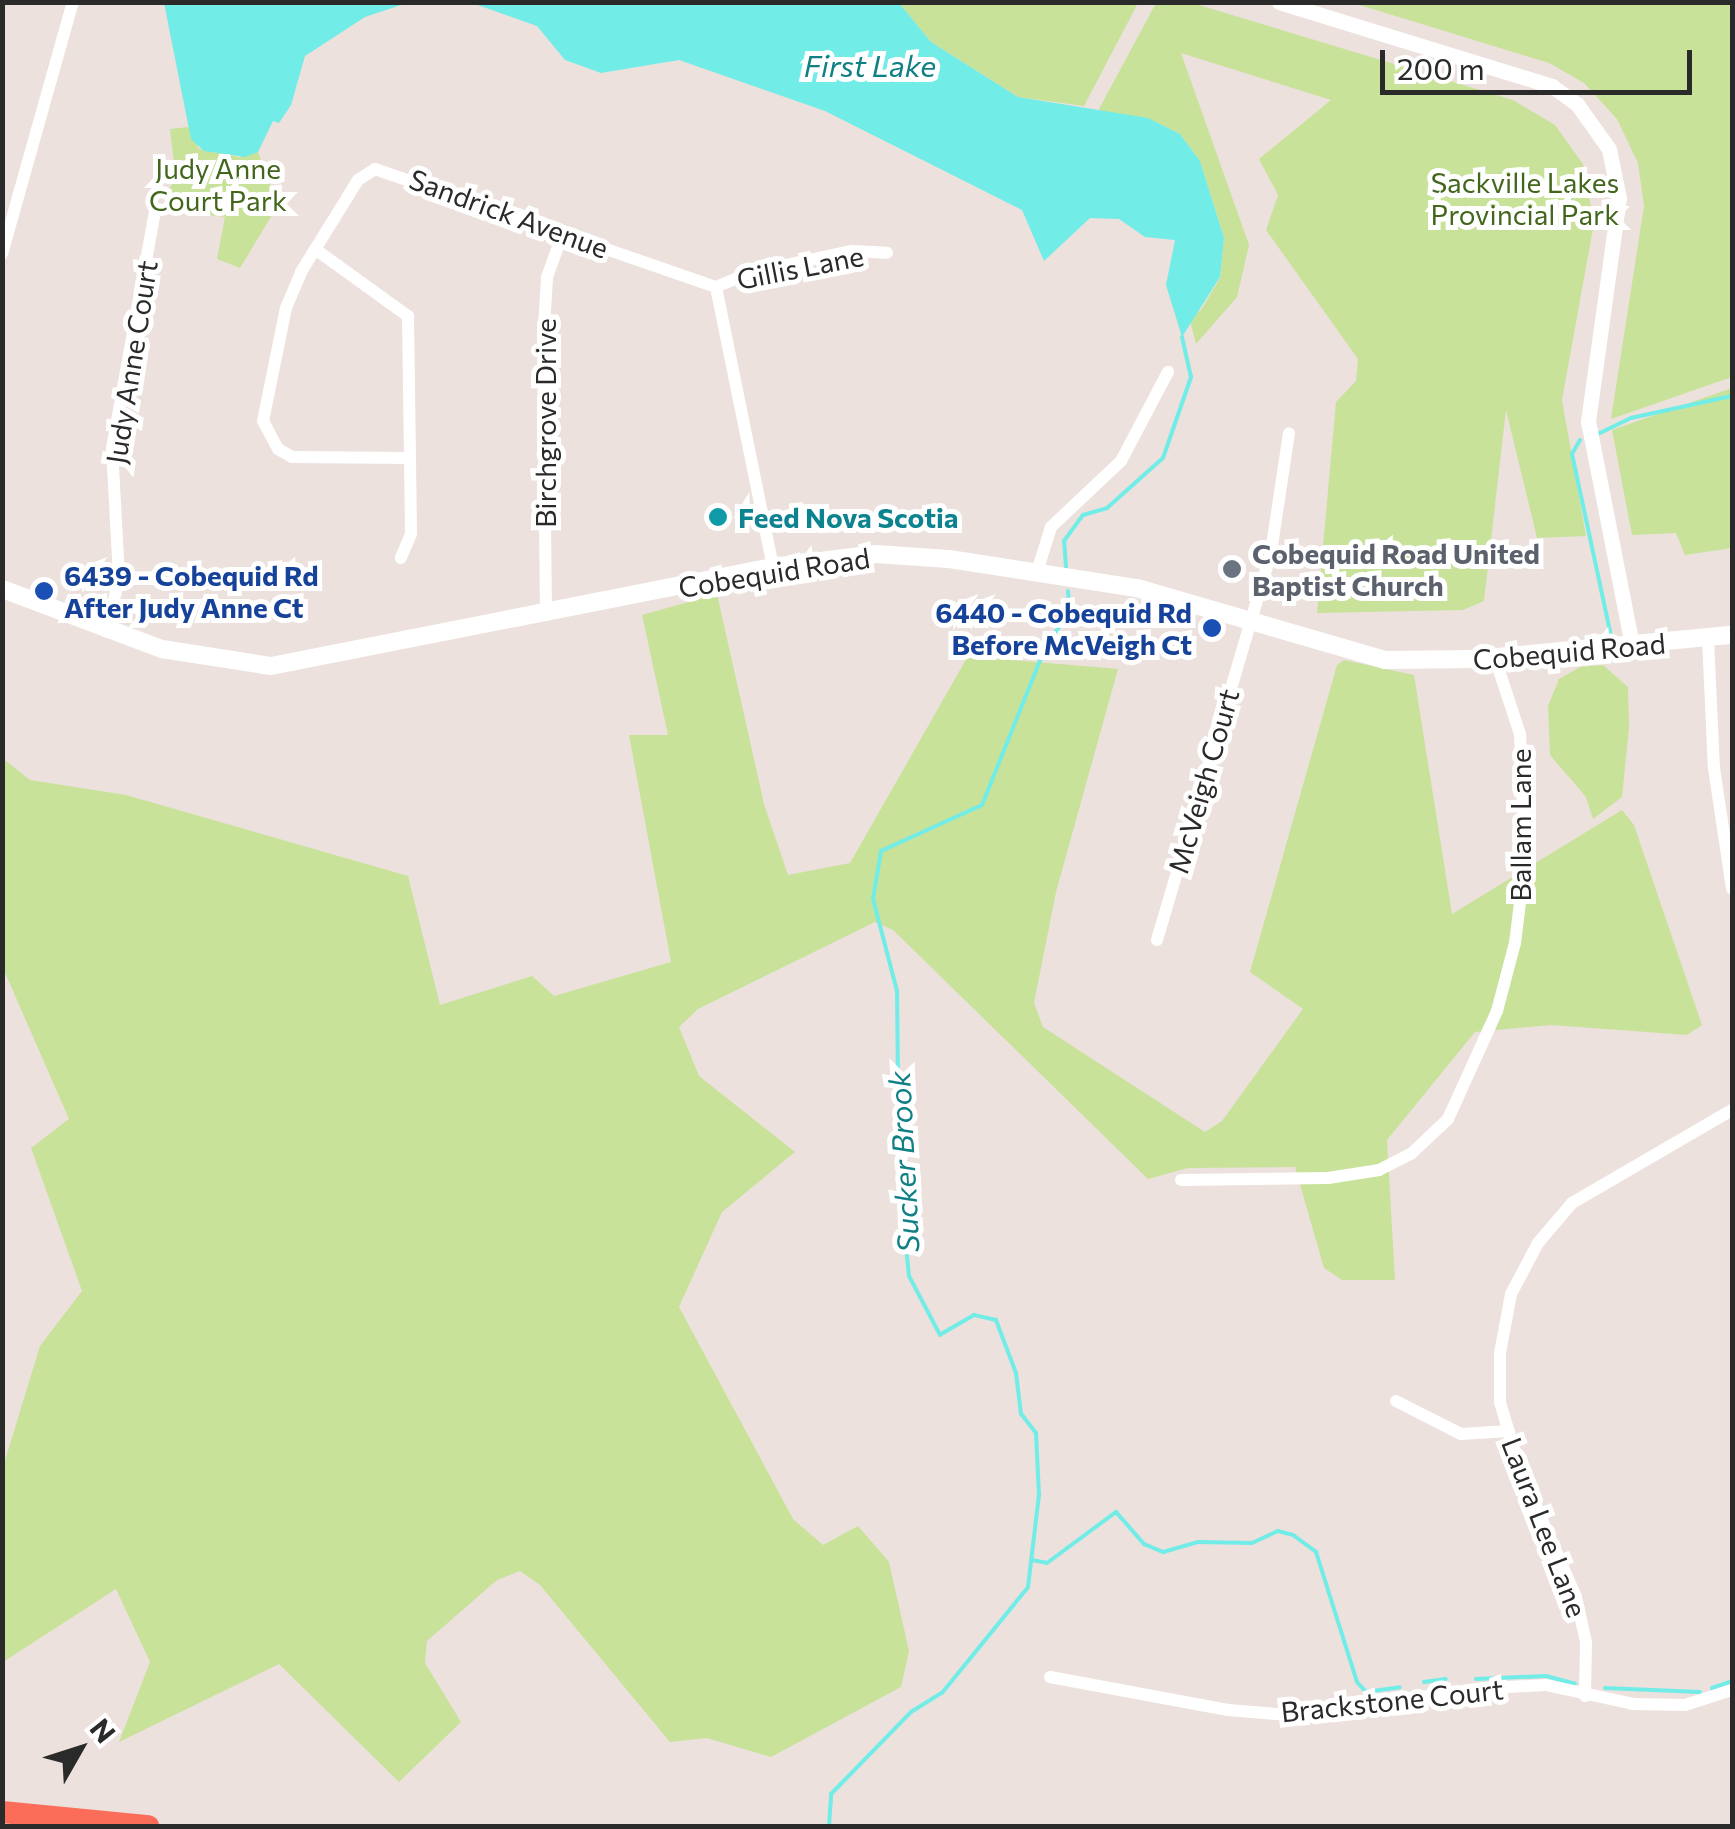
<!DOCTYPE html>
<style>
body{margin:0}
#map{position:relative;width:1735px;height:1829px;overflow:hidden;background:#ece1dd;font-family:Commissioner,sans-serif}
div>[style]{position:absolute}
.green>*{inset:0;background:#c8e29a}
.water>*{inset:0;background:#71ece7}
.stream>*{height:4px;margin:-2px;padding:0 2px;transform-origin:2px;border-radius:2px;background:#71ece7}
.minor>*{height:12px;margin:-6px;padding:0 6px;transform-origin:6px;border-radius:6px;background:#fff}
.tertiary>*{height:15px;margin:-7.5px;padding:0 7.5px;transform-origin:7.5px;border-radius:7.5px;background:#fff}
.secondary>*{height:18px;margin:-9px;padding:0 9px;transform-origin:9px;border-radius:9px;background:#fff}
.motorway>*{height:22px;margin:-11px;padding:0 11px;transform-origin:11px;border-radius:11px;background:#fb6d59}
.dots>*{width:28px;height:28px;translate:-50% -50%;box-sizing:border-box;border:5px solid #fff;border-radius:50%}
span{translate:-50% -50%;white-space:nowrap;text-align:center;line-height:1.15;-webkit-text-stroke:10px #fff;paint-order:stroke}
.park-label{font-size:28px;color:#42661b}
.street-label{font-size:28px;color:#2a2a2a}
.culture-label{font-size:28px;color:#0d838f;font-weight:700}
.left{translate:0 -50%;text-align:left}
.worship-label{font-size:28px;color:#5b616d;font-weight:700}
.transit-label{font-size:28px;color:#164399;font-weight:700}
.right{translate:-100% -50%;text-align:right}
.water-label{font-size:30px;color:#108085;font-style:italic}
.frame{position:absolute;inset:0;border:5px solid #2a2a2a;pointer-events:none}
.north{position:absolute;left:30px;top:1699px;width:100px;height:100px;-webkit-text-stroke:8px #fff;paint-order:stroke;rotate:51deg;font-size:28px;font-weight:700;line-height:40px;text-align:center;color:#2a2a2a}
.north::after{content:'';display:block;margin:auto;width:35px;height:45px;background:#2a2a2a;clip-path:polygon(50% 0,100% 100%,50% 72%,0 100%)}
.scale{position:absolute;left:1380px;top:50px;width:312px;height:45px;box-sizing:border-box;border:5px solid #2a2a2a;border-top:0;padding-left:12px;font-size:30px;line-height:35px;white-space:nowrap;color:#2a2a2a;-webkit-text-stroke:8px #fff;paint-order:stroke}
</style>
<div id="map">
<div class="green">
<div style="clip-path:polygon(1189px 2px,1513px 100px,1555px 125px,1583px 164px,1594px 223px,1562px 400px,1586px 536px,1537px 538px,1506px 410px,1484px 601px,1463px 610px,1317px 613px,1336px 402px,1356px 381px,1358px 359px,1266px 230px,1278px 195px,1259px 159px,1331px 100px,1181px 53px,1249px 245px,1237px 297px,1196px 344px,1189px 317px,1201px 310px,1220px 278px,1224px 238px,1200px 161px,1180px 134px,1156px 122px,1098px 111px,1156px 3px)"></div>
<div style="clip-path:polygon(899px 3px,1138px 3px,1084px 106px,1018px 97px,931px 42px)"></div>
<div style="clip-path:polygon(1353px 3px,1732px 3px,1732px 377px,1611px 419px,1644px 206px,1638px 163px,1617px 119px,1584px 83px,1549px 63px)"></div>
<div style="clip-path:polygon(189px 127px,199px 149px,239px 157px,258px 152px,278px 205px,240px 268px,217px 259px,225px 217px,176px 211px,166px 192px,176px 180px,170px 129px)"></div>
<div style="clip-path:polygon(1732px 388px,1732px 548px,1685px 555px,1676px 533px,1632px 535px,1612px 430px)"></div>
<div style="clip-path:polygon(717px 594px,764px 804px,788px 875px,850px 863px,968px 656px,1118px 669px,1056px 892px,1034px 1003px,1043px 1027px,1205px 1132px,1222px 1121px,1303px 1009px,1250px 972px,1337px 665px,1344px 660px,1414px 675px,1452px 914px,1622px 810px,1634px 825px,1702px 1025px,1687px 1035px,1551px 1025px,1475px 1032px,1387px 1140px,1395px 1280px,1342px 1280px,1324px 1268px,1295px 1167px,1188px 1168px,1148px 1179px,893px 930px,875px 922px,698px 1009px,679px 1027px,699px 1076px,795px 1152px,722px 1212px,679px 1307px,793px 1519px,823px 1545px,858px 1526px,889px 1562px,909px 1651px,901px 1687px,771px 1757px,707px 1738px,670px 1742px,540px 1585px,520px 1571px,497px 1580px,427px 1641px,425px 1663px,461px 1722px,399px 1782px,279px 1664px,119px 1742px,150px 1662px,116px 1589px,3px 1662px,3px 1467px,40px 1346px,82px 1291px,31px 1148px,69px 1119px,3px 968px,2px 758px,30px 780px,126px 795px,408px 876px,440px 1005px,532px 976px,554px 996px,671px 962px,629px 735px,668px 735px,642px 615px)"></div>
<div style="clip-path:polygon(1603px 665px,1628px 687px,1629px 727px,1622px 797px,1593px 819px,1586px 797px,1550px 755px,1548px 706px,1559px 679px,1580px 667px)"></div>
</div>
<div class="water">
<div style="clip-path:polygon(164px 3px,164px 2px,407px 3px,365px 17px,305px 56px,291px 105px,279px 123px,273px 121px,258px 152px,245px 157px,204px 151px,191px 139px)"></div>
<div style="clip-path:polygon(472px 3px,899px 3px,931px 42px,1018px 97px,1148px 118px,1180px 134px,1200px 161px,1224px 238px,1220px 277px,1182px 337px,1166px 285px,1175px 240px,1145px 237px,1119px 219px,1090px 218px,1044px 261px,1022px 210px,825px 111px,679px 60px,601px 73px,565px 60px,537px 26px)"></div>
</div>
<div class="stream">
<div style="left:1598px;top:434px;width:37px;rotate:-26deg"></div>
<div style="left:1631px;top:418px;width:103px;rotate:-12.3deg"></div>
<div style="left:1580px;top:440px;width:16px;rotate:120deg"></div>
<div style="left:1572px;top:454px;width:186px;rotate:77.9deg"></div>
<div style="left:1066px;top:567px;width:26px;rotate:-94deg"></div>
<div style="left:1064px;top:541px;width:32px;rotate:-54deg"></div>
<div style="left:1083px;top:515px;width:25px;rotate:-16deg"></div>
<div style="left:1107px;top:508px;width:75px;rotate:-41.8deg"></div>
<div style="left:1163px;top:458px;width:86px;rotate:-70.9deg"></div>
<div style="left:1191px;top:377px;width:41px;rotate:-102.7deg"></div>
<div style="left:1032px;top:1560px;width:15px;rotate:11deg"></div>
<div style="left:1047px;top:1563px;width:86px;rotate:-36.5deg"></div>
<div style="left:1116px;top:1512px;width:43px;rotate:48.8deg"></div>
<div style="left:1144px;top:1544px;width:21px;rotate:23deg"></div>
<div style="left:1163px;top:1552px;width:36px;rotate:-16deg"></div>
<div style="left:1198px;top:1542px;width:54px;rotate:1.1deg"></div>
<div style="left:1252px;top:1543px;width:29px;rotate:-25deg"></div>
<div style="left:1278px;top:1531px;width:16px;rotate:15deg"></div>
<div style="left:1293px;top:1535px;width:29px;rotate:36deg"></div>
<div style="left:1316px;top:1552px;width:136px;rotate:72.5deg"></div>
<div style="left:1357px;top:1682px;width:13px;rotate:48deg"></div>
<div style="left:1366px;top:1692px;width:34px;rotate:-8deg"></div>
<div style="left:1476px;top:1679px;width:70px;rotate:-2.5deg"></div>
<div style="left:1546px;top:1676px;width:30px;rotate:15deg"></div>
<div style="left:1424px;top:1682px;width:22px;rotate:-8deg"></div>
<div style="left:1605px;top:1688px;width:95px;rotate:2.4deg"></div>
<div style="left:1712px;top:1688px;width:21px;rotate:-19deg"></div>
<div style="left:829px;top:1826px;width:32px;rotate:-86deg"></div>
<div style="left:831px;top:1794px;width:115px;rotate:-45.7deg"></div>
<div style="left:911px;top:1712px;width:36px;rotate:-32deg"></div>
<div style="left:942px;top:1693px;width:136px;rotate:-50.9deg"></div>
<div style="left:1028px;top:1587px;width:93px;rotate:-83.2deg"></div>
<div style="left:1039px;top:1495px;width:62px;rotate:-92.8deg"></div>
<div style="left:1036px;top:1433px;width:24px;rotate:-128deg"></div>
<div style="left:1021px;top:1414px;width:41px;rotate:-97deg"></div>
<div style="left:1016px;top:1373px;width:57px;rotate:-110.7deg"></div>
<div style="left:996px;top:1320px;width:23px;rotate:-167deg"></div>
<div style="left:974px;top:1315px;width:39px;rotate:150deg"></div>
<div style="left:940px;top:1335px;width:67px;rotate:-117.7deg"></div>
<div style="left:909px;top:1276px;width:98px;rotate:-95.9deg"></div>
<div style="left:899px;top:1179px;width:188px;rotate:-90.6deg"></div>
<div style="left:897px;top:991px;width:95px;rotate:-104.6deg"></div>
<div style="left:873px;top:899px;width:49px;rotate:-80.5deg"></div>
<div style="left:881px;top:851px;width:111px;rotate:-24.5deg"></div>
<div style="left:982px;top:805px;width:171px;rotate:-68.1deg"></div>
<div style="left:1046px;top:646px;width:42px;rotate:-55.6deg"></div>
<div style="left:1070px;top:611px;width:20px;rotate:-96deg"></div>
</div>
<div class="minor">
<div style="left:315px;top:249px;width:115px;rotate:35.8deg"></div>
<div style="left:408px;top:316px;width:218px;rotate:89.2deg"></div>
<div style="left:411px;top:534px;width:26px;rotate:113deg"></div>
<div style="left:2px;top:254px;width:262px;rotate:-74.3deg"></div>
<div style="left:716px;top:287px;width:36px;rotate:-23deg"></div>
<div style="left:749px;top:273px;width:105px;rotate:-12.1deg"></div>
<div style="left:852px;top:251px;width:35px;rotate:3deg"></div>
<div style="left:410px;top:458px;width:118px;rotate:-179.5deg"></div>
<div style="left:292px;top:457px;width:16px;rotate:-150deg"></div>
<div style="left:278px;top:449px;width:32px;rotate:-118deg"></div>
<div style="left:263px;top:421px;width:115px;rotate:-78.5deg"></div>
<div style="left:286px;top:308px;width:39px;rotate:-67deg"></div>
<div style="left:301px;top:272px;width:108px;rotate:-58.2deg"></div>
<div style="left:358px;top:180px;width:20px;rotate:-33deg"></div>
<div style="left:375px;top:169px;width:361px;rotate:19.1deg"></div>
<div style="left:716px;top:287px;width:286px;rotate:78.5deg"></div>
<div style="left:1037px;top:572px;width:47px;rotate:-72.7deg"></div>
<div style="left:1051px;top:527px;width:96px;rotate:-43.3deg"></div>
<div style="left:1121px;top:461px;width:101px;rotate:-62.2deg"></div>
<div style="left:546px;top:615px;width:270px;rotate:-90.6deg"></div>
<div style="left:543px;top:345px;width:68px;rotate:-86.6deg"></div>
<div style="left:547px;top:277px;width:47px;rotate:-70deg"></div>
<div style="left:107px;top:632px;width:56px;rotate:-77.7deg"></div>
<div style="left:119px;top:577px;width:129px;rotate:-93.1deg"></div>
<div style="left:112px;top:448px;width:241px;rotate:-79.7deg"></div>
<div style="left:1708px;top:638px;width:130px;rotate:87.4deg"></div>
<div style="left:1714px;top:768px;width:122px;rotate:81.5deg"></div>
<div style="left:1157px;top:940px;width:404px;rotate:-73.6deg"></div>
<div style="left:1271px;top:552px;width:120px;rotate:-81.4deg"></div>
<div style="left:1181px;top:1180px;width:147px;rotate:-0.8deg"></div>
<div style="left:1328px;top:1178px;width:52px;rotate:-8.9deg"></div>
<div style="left:1379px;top:1170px;width:36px;rotate:-27deg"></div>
<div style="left:1411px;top:1154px;width:51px;rotate:-43.4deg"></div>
<div style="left:1448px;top:1119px;width:119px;rotate:-65.6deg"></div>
<div style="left:1497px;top:1011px;width:70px;rotate:-75.2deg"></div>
<div style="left:1515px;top:943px;width:81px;rotate:-82.9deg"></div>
<div style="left:1525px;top:863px;width:129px;rotate:-92.2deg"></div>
<div style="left:1520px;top:734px;width:80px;rotate:-108.2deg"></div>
<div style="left:1396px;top:1401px;width:73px;rotate:26.9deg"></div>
<div style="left:1461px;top:1434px;width:48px;rotate:-3.6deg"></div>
<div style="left:1050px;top:1677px;width:181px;rotate:10.5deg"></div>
<div style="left:1228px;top:1710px;width:61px;rotate:4.7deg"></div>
<div style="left:1289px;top:1715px;width:203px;rotate:-7.7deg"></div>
<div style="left:1490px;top:1688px;width:56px;rotate:-3.1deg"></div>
<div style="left:1546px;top:1685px;width:89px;rotate:12.3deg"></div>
<div style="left:1633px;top:1704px;width:52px;rotate:1.1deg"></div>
<div style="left:1685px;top:1705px;width:49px;rotate:-17.7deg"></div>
<div style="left:1585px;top:1696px;width:54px;rotate:-88.9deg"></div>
<div style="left:1586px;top:1642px;width:46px;rotate:-102.5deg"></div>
<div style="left:1576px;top:1597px;width:139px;rotate:-113.8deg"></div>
<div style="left:1520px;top:1470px;width:71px;rotate:-106.4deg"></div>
<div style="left:1500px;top:1402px;width:49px;rotate:-90deg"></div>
<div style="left:1500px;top:1353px;width:60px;rotate:-79.4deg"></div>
<div style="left:1511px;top:1294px;width:58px;rotate:-62.1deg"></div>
<div style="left:1538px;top:1243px;width:52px;rotate:-49.6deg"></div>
<div style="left:1572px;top:1203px;width:185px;rotate:-30.2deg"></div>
</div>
<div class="tertiary">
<div style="left:1279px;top:2px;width:286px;rotate:17.1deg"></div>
<div style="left:1552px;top:86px;width:31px;rotate:36deg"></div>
<div style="left:1577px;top:104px;width:55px;rotate:54.6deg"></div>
<div style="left:1609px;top:149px;width:50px;rotate:78.5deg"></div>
<div style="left:1619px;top:198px;width:225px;rotate:97.9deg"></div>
<div style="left:1588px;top:421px;width:228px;rotate:78.9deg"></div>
</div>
<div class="secondary">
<div style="left:2px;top:589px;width:171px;rotate:20.6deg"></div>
<div style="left:162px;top:649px;width:110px;rotate:8.9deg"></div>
<div style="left:271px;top:666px;width:512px;rotate:-11.16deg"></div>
<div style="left:773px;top:567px;width:104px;rotate:-7.2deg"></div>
<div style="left:876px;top:554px;width:73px;rotate:3.9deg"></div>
<div style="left:949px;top:559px;width:190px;rotate:8.8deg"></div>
<div style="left:1137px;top:588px;width:258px;rotate:16.2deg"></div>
<div style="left:1385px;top:660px;width:91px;rotate:-0.6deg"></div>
<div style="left:1476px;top:659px;width:257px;rotate:-5.4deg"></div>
</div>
<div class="motorway">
<div style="left:2px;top:1812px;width:147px;rotate:5.5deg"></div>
</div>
<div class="dots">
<div style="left:718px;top:517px;background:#0f9aa8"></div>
<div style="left:1232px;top:569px;background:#6b7280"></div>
<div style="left:44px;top:591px;background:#1a4fb4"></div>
<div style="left:1212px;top:628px;background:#1a4fb4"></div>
</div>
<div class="park-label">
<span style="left:218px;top:184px">Judy Anne<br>Court Park</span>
<span style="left:1525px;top:198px">Sackville Lakes<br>Provincial Park</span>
</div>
<div class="street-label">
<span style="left:509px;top:213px;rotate:20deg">Sandrick Avenue</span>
<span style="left:800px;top:267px;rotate:-11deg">Gillis Lane</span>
<span style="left:131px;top:362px;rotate:-81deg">Judy Anne Court</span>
<span style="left:545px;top:423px;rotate:-90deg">Birchgrove Drive</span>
<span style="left:774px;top:572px;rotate:-9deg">Cobequid Road</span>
<span style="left:1569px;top:651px;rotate:-5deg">Cobequid Road</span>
<span style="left:1203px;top:781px;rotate:-74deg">McVeigh Court</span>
<span style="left:1520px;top:825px;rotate:-90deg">Ballam Lane</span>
<span style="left:1545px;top:1527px;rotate:69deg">Laura Lee Lane</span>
<span style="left:1392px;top:1700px;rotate:-6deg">Brackstone Court</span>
</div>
<div class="culture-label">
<span class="left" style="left:738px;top:517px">Feed Nova Scotia</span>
</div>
<div class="worship-label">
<span class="left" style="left:1252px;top:569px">Cobequid Road United<br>Baptist Church</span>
</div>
<div class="transit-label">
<span class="left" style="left:64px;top:591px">6439 - Cobequid Rd<br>After Judy Anne Ct</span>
<span class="right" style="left:1192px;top:628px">6440 - Cobequid Rd<br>Before McVeigh Ct</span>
</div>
<div class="water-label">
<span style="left:870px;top:65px">First Lake</span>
<span style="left:903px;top:1162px;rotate:-93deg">Sucker Brook</span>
</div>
<div class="frame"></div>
<div class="north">N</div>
<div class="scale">200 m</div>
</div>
